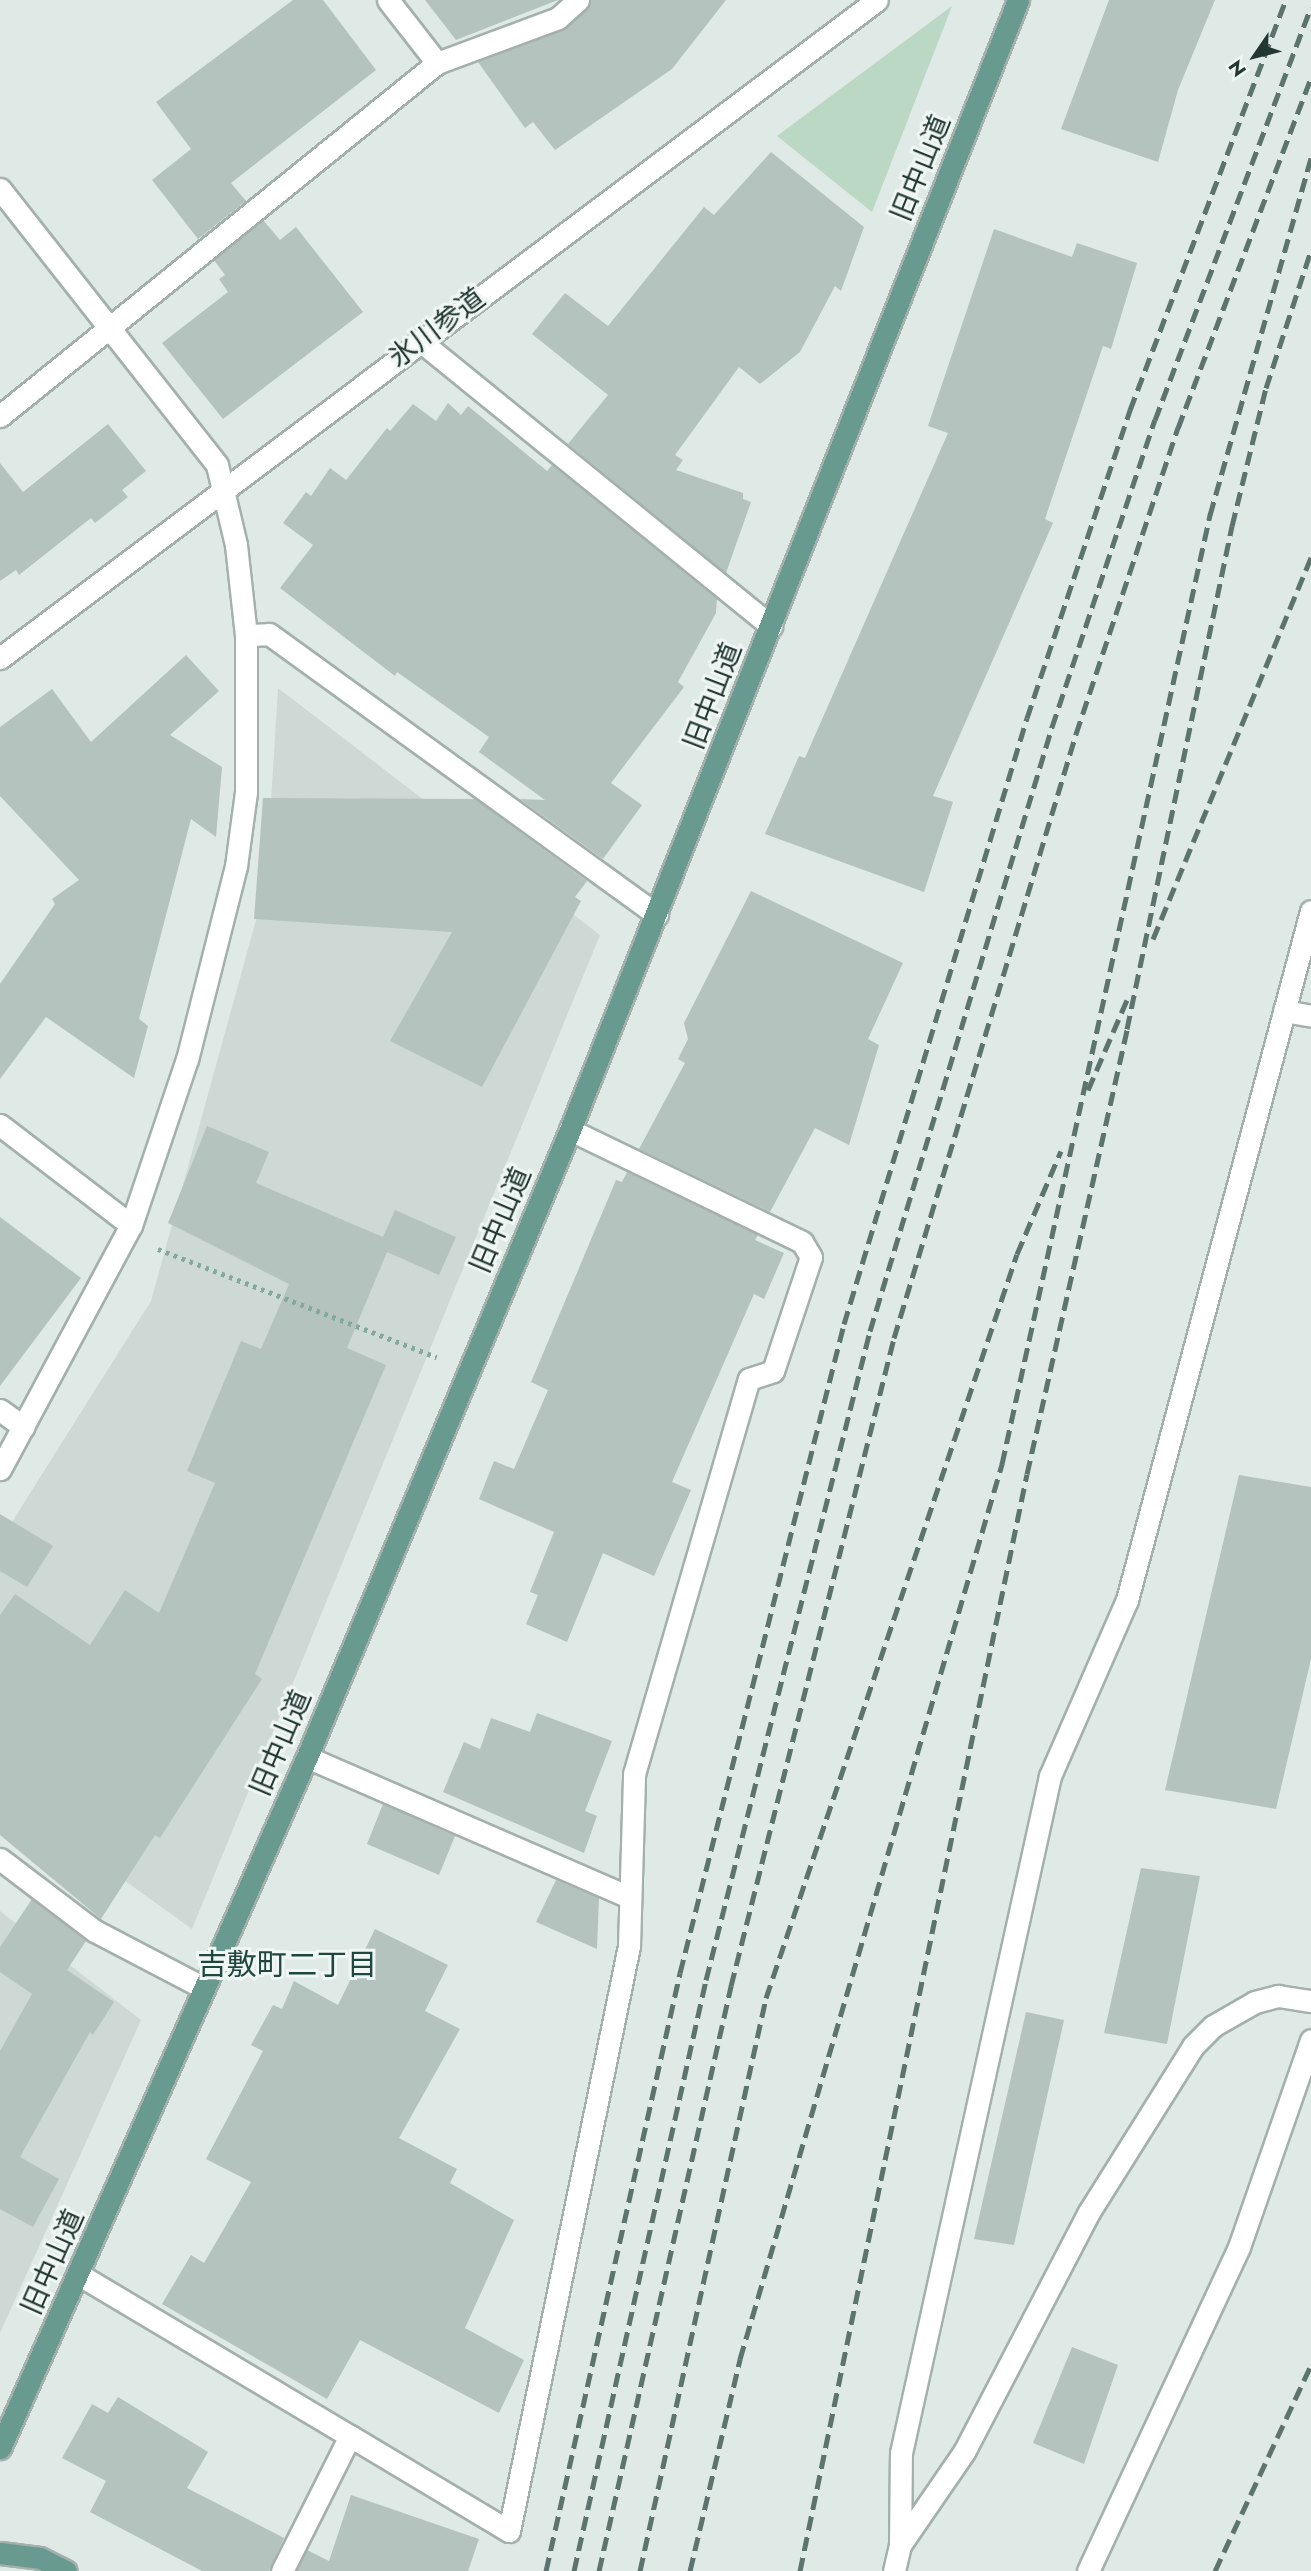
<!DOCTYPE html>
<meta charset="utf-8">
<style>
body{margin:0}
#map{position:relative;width:1311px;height:2571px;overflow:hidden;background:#dfe9e5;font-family:Jost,"Noto Sans JP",sans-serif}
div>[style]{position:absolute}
.built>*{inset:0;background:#ced8d4}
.green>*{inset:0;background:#bad8c3}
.building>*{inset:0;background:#b5c3be}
.path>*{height:4.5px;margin-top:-2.25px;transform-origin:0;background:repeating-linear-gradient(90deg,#83a99e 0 3.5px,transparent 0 8.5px)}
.roads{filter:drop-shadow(2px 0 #a3b0ac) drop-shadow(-2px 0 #a3b0ac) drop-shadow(0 2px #a3b0ac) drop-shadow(0 -2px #a3b0ac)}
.minor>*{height:21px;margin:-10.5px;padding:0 10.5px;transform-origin:10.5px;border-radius:10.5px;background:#fff}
.major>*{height:21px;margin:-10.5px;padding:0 10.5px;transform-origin:10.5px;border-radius:10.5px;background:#689a8f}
.rail>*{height:5px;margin-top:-2.5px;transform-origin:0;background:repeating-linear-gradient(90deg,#5c736e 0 14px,transparent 0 21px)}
span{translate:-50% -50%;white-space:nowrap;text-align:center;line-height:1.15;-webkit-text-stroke:6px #eff6f3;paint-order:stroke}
.street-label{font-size:28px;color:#223732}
.neighbourhood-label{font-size:30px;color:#20473f}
.north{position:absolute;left:1220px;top:21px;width:70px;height:70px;-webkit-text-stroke:5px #eff6f3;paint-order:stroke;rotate:235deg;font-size:19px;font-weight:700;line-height:28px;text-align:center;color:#223732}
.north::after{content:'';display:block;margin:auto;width:24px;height:32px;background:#223732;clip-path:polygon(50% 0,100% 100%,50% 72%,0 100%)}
</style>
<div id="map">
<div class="built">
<div style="clip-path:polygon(278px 688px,600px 935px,192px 1929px,0 1791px,0 1541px,151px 1301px,266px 884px)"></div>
<div style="clip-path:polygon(0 1911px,141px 2020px,0 2333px)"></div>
</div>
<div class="green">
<div style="clip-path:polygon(952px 6px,872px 212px,777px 136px)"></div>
</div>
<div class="building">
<div style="clip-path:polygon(293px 0,323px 0,376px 70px,231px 183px,246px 201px,198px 239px,152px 180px,191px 149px,156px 102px)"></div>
<div style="clip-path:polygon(425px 0,558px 0,456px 40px)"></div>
<div style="clip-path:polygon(591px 0,726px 0,672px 69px,555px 150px,533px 122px,525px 128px,478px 62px,563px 30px,587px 10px)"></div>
<div style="clip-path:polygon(1109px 0,1215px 0,1178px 90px,1158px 162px,1061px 129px)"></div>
<div style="clip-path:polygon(771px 152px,864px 227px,841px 291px,835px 286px,800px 352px,760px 384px,739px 367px,675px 455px,683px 460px,676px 470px,743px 493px,743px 499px,751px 502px,726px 573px,568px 444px,608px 395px,532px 334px,565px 293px,608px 326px,704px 207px,714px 215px)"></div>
<div style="clip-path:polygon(263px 220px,280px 240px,296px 227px,363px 312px,223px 419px,162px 343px,228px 292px,219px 279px,225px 275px,214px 260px)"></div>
<div style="clip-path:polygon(994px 229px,1072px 257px,1077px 243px,1137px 263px,1111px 349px,1103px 346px,1045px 519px,1053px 523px,933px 796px,953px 802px,924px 892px,765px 834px,799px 756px,805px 758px,948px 433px,928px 426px)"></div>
<div style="clip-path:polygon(448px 403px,461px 415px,468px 406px,547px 471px,552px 465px,717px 599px,716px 613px,678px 682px,684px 687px,611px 783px,642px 805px,603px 859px,520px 799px,545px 800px,479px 752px,489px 737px,397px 672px,395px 676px,280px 588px,313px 545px,283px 523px,306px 492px,311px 496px,330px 468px,346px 480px,387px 428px,390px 431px,413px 404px,436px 421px)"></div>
<div style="clip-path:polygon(108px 424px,146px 471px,122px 490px,128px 497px,95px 523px,91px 518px,19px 575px,16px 570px,0 581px,0 463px,23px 492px)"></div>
<div style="clip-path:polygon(186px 655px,219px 691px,170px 735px,222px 767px,216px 837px,191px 819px,139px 1019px,148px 1026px,134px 1078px,46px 1017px,0 1079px,0 984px,55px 904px,52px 899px,79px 880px,0 796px,0 727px,52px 689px,91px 742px)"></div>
<div style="clip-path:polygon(263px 798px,475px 799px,587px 881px,575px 897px,581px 901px,482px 1087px,390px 1041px,452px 932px,254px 919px)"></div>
<div style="clip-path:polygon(751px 891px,903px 963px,868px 1039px,879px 1045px,849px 1145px,815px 1128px,770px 1212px,639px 1149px,685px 1063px,678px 1059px,688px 1039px,684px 1023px)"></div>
<div style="clip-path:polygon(207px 1126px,269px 1152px,256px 1183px,383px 1237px,395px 1210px,456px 1237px,439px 1275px,387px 1252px,347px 1348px,386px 1365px,255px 1674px,262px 1679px,160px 1838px,155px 1835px,101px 1919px,0 1835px,0 1615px,15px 1594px,90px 1645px,125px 1590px,159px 1613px,215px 1483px,187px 1471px,241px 1341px,261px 1349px,289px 1284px,168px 1223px)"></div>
<div style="clip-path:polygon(627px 1172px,758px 1235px,755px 1240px,784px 1253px,764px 1299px,754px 1294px,672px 1482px,691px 1490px,654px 1576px,603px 1553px,567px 1642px,526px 1624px,538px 1595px,530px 1592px,554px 1532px,479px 1499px,494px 1461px,514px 1469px,548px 1390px,531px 1382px,616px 1180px,622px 1182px)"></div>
<div style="clip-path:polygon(0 1217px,81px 1278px,0 1386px)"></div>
<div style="clip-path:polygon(1239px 1475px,1311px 1487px,1311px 1659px,1276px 1809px,1165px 1790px)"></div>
<div style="clip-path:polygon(0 1514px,53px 1546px,27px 1587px,0 1571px)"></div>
<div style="clip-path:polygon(537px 1713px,612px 1741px,585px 1811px,597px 1816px,584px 1853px,443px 1792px,464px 1742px,480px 1749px,491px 1718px,530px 1732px)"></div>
<div style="clip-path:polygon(383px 1804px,455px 1836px,439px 1875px,367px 1844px)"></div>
<div style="clip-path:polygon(1141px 1868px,1200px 1876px,1167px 2044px,1104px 2033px)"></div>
<div style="clip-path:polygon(556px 1880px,599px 1898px,597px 1949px,536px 1922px)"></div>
<div style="clip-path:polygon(32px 1899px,86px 1941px,67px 1970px,114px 2002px,93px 2035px,90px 2032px,20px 2157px,59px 2179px,33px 2227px,0 2209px,0 2051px,32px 1994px,0 1972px,0 1947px)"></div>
<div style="clip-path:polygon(375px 1929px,448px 1965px,425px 2011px,460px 2029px,399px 2138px,457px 2169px,450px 2183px,514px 2220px,465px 2328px,524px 2360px,499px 2413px,360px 2340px,327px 2399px,162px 2304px,191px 2255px,204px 2263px,251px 2182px,206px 2159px,263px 2051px,251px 2045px,273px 2005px,282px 2009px,294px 1981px,338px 2005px)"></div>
<div style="clip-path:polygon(1026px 2012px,1064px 2020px,1014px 2245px,974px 2239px)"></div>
<div style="clip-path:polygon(1072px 2347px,1118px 2365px,1084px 2464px,1033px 2443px)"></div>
<div style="clip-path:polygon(118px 2397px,208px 2452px,187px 2488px,284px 2538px,269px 2571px,202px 2571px,90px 2512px,106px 2481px,62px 2458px,92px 2404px,108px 2413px)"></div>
<div style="clip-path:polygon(351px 2495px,479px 2539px,468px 2571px,297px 2571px,307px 2550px,329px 2561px)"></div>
</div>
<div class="path">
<div style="left:158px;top:1249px;width:299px;rotate:21.2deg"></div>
</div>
<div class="roads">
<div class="minor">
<div style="left:388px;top:0;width:80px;rotate:52.1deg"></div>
<div style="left:0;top:189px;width:351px;rotate:51.8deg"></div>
<div style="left:217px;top:465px;width:82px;rotate:76.6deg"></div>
<div style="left:236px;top:545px;width:91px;rotate:83.7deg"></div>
<div style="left:246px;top:635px;width:157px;rotate:90deg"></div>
<div style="left:246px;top:792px;width:75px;rotate:97.7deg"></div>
<div style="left:236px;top:866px;width:199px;rotate:104.2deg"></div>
<div style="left:187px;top:1059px;width:175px;rotate:108.6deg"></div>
<div style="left:131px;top:1225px;width:277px;rotate:118.2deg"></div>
<div style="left:419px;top:340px;width:454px;rotate:39.1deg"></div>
<div style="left:0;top:416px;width:562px;rotate:-38.93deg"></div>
<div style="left:437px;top:63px;width:129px;rotate:-20.4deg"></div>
<div style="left:558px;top:18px;width:27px;rotate:-42deg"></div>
<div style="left:246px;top:635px;width:23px;rotate:-2deg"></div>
<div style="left:269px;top:634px;width:479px;rotate:35.9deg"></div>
<div style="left:0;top:658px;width:1096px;rotate:-36.88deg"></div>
<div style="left:1284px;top:1011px;width:27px;rotate:10deg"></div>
<div style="left:0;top:1125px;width:165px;rotate:37.4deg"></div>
<div style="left:0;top:1410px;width:29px;rotate:36deg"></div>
<div style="left:307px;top:1757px;width:351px;rotate:23.5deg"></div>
<div style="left:0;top:1859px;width:119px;rotate:37.2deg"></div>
<div style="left:95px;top:1931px;width:123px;rotate:27.6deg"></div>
<div style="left:78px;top:2274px;width:317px;rotate:30.8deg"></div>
<div style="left:900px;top:2545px;width:92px;rotate:-89.4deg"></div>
<div style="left:901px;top:2453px;width:693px;rotate:-77.59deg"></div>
<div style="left:1050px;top:1776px;width:192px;rotate:-66.4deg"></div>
<div style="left:1127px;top:1600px;width:713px;rotate:-75.05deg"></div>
<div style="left:282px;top:2571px;width:151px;rotate:-63.3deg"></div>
<div style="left:350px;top:2436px;width:185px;rotate:30.9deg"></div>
<div style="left:509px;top:2531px;width:597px;rotate:-78.41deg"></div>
<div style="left:629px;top:1946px;width:172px;rotate:-88.3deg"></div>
<div style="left:634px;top:1774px;width:411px;rotate:-73.8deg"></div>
<div style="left:749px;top:1379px;width:25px;rotate:-18deg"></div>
<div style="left:773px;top:1371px;width:120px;rotate:-71.6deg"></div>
<div style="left:811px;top:1257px;width:17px;rotate:-121deg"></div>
<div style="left:802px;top:1242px;width:258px;rotate:-154.2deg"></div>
<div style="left:894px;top:2571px;width:27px;rotate:-77deg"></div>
<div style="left:900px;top:2545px;width:113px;rotate:-55.5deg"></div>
<div style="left:964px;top:2452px;width:271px;rotate:-62.5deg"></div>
<div style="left:1089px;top:2212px;width:196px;rotate:-57.9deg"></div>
<div style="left:1193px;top:2046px;width:28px;rotate:-45deg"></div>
<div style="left:1213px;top:2026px;width:48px;rotate:-29.7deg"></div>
<div style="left:1255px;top:2002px;width:24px;rotate:-15deg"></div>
<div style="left:1278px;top:1996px;width:33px;rotate:9deg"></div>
<div style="left:1088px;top:2571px;width:357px;rotate:-65deg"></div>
<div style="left:1239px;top:2247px;width:219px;rotate:-70.8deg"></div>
</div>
<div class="major">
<div style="left:0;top:2448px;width:756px;rotate:-66.05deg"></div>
<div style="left:307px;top:1757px;width:680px;rotate:-67.24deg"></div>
<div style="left:570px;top:1130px;width:1216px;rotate:-68.37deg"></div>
<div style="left:0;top:2553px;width:40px;rotate:7.1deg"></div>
<div style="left:40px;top:2558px;width:29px;rotate:27deg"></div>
</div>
</div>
<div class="rail">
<div style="left:1153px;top:939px;width:413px;rotate:-67.5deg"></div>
<div style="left:1088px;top:1090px;width:98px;rotate:-66.6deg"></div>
<div style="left:546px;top:2571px;width:613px;rotate:-77.37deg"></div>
<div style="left:680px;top:1973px;width:669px;rotate:-75.82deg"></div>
<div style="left:844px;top:1324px;width:633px;rotate:-73.2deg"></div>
<div style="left:1027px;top:718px;width:325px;rotate:-71.5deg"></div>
<div style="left:1130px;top:410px;width:439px;rotate:-69.2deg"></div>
<div style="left:574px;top:2571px;width:606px;rotate:-77.41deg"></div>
<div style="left:706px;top:1980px;width:669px;rotate:-75.82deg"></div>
<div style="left:870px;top:1331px;width:631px;rotate:-73.23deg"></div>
<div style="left:1052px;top:727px;width:324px;rotate:-71.5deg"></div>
<div style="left:1155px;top:420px;width:441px;rotate:-69.3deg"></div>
<div style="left:599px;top:2571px;width:600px;rotate:-77.28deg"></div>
<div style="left:731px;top:1986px;width:668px;rotate:-75.88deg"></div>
<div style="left:894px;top:1338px;width:631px;rotate:-73.23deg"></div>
<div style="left:1076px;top:734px;width:323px;rotate:-71.6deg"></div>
<div style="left:1178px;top:428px;width:374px;rotate:-69.2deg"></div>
<div style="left:640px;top:2571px;width:587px;rotate:-77.6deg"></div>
<div style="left:766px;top:1998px;width:785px;rotate:-71.36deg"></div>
<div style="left:1017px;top:1254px;width:112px;rotate:-66.9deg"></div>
<div style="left:690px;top:2571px;width:218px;rotate:-76.7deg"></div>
<div style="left:740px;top:2359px;width:933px;rotate:-73.68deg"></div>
<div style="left:1002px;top:1464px;width:972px;rotate:-77.64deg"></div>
<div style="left:1210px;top:515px;width:371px;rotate:-74.2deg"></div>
<div style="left:800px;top:2571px;width:1120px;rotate:-78.31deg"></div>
<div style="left:1027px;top:1474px;width:456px;rotate:-77.3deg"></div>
<div style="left:1127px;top:1029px;width:514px;rotate:-78.21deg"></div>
<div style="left:1232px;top:526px;width:142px;rotate:-76.2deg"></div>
<div style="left:1266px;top:388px;width:145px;rotate:-71.9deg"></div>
<div style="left:1215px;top:2571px;width:227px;rotate:-65deg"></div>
</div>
<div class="street-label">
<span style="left:921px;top:168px;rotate:-68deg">旧中山道</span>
<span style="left:437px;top:328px;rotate:-37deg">氷川参道</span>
<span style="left:713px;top:696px;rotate:-69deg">旧中山道</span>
<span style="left:501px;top:1220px;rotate:-67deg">旧中山道</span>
<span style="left:281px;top:1743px;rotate:-67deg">旧中山道</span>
<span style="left:53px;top:2262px;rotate:-66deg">旧中山道</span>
</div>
<div class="neighbourhood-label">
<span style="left:287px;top:1965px">吉敷町二丁目</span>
</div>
<div class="north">N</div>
</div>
